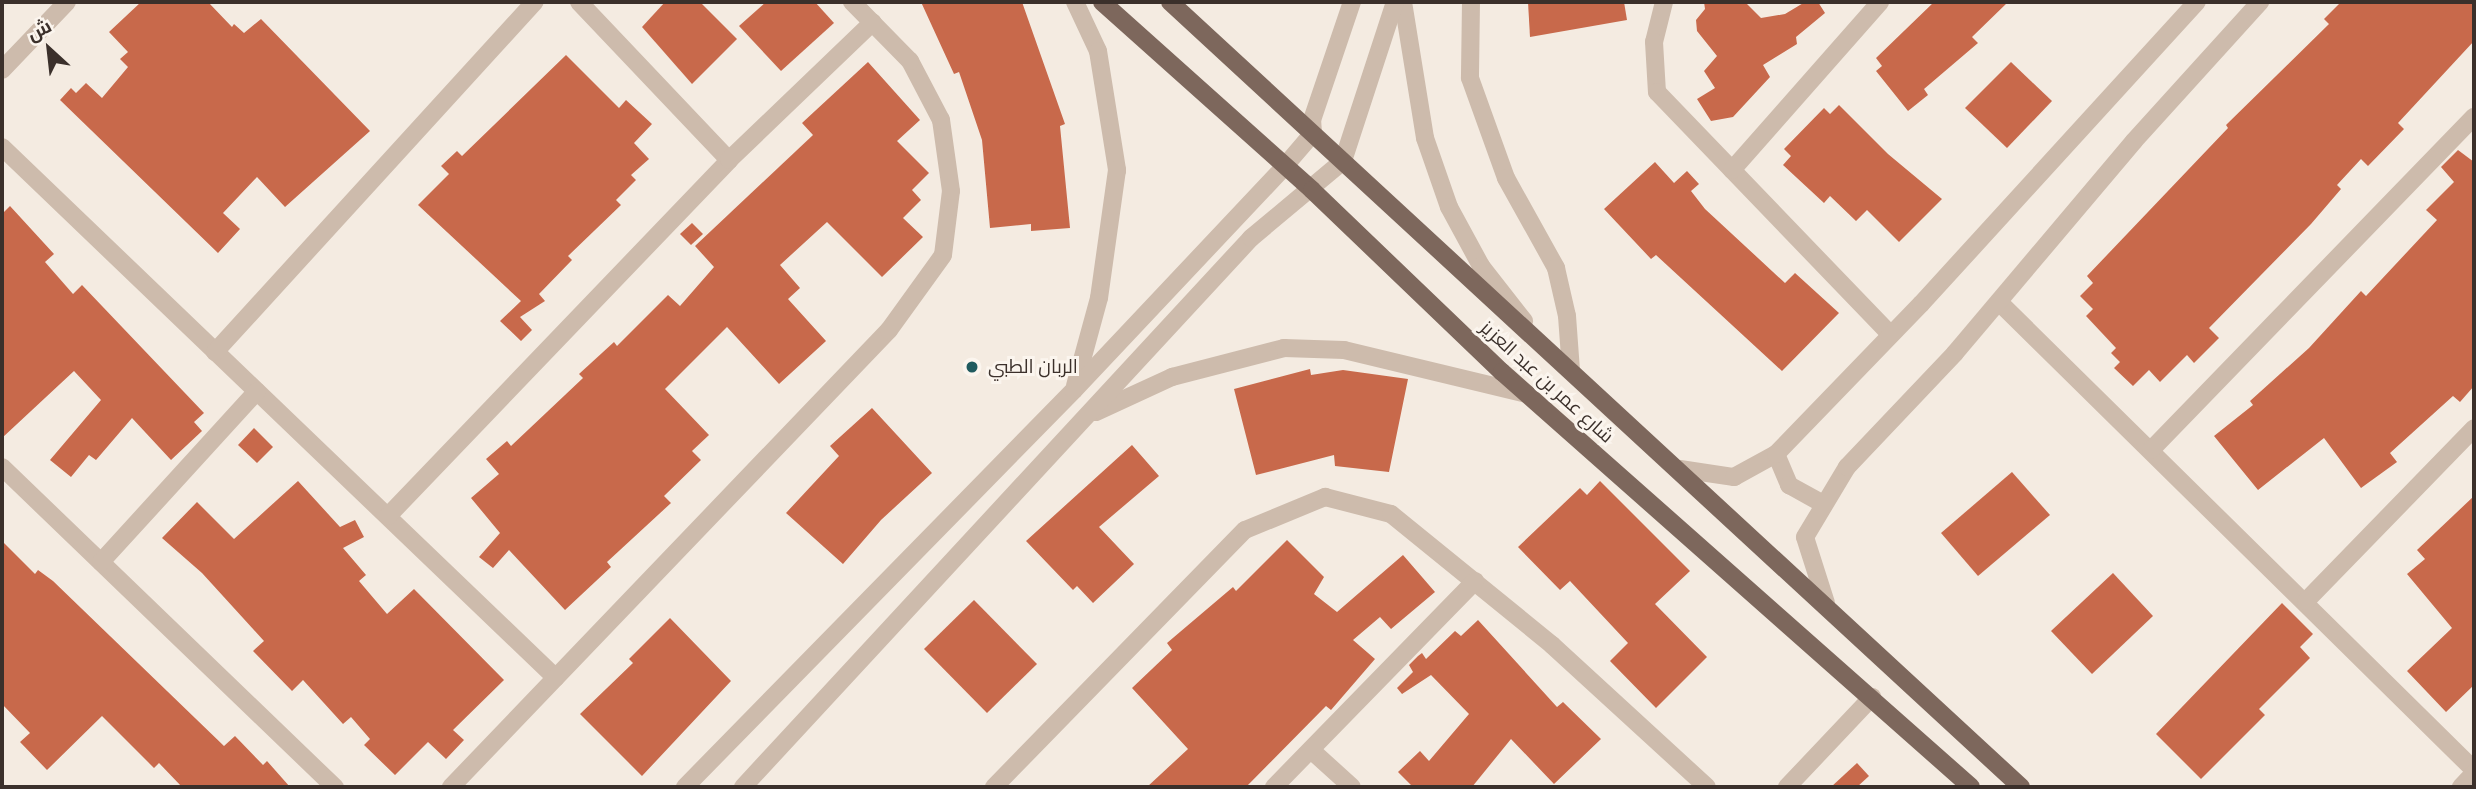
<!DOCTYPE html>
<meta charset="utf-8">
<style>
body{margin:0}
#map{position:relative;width:2476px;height:789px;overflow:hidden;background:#f4ebe1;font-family:Figtree,Cairo,sans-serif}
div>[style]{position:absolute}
.building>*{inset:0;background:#c8694b}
.minor>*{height:18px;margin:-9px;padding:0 9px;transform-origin:9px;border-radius:9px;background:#cdbbac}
.major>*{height:18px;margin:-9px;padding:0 9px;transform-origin:9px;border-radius:9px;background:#7d675c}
.dots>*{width:19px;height:19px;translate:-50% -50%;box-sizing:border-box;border:4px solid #fbf5ee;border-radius:50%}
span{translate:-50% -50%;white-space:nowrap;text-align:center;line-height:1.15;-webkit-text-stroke:6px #fbf5ee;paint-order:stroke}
.poi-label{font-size:19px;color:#3b302b}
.left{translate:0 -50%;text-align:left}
.street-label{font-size:19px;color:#3b302b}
.frame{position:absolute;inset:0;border:4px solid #3b302b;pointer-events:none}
.north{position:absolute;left:14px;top:14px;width:70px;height:70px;-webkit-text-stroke:5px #fbf5ee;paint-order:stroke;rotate:333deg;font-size:19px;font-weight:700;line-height:28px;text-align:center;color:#3b302b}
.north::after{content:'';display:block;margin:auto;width:24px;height:32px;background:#3b302b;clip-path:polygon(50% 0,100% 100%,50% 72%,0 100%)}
</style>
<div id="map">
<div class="building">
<div style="clip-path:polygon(141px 2px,208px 2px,232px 27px,234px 24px,244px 33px,261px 19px,370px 131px,285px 207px,257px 177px,223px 213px,240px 229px,218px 253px,60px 100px,71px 88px,76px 93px,86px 83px,102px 98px,128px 67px,120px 59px,128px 52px,109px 32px)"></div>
<div style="clip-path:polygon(665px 2px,700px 2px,737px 39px,692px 84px,642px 27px)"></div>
<div style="clip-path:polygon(766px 2px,815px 2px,834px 23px,781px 71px,739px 26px)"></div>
<div style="clip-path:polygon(921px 2px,1022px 2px,1065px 124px,1060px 126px,1070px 228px,1031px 231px,1031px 224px,990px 228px,982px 140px,959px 72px,954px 74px)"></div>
<div style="clip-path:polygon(1528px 2px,1624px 2px,1627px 20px,1530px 37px)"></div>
<div style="clip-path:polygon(1704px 2px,1745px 2px,1761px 18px,1785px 14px,1805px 2px,1818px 2px,1825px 13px,1796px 37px,1797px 44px,1763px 65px,1770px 77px,1733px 117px,1711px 121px,1697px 99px,1715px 88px,1704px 71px,1717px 56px,1697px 31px,1696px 20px,1705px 9px)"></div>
<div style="clip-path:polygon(1934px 2px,2008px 2px,1972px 37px,1978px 43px,1924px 89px,1928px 95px,1908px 111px,1876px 71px,1882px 66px,1876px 58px)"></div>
<div style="clip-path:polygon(2341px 2px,2474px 2px,2474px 41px,2398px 123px,2404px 129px,2368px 166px,2361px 159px,2337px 185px,2341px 189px,2311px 224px,2209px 328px,2219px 338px,2194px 363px,2187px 355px,2160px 382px,2149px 370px,2133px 386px,2114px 368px,2120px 362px,2111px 353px,2116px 348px,2086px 316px,2093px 309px,2080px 296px,2093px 283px,2087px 276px,2228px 128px,2226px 125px,2329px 24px,2324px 19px)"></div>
<div style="clip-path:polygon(566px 55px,619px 108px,626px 100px,652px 124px,634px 143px,649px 159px,631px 175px,636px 180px,616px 200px,621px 205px,568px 256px,572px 260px,539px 294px,545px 301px,520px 317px,532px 330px,521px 341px,500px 321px,521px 301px,418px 205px,449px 174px,441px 166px,457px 151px,462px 156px)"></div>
<div style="clip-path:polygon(868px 62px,920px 120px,897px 141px,929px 173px,912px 190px,921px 200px,903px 218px,923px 237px,882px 277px,827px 222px,780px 265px,800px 288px,788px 299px,826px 341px,779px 384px,727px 327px,665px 389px,709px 435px,692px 451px,701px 460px,664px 496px,671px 503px,607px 562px,611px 567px,565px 610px,509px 550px,493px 568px,479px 557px,500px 533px,471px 498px,499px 474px,486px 459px,507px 441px,511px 446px,583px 378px,579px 374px,614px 342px,617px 346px,668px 295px,680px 306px,714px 267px,695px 246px,813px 135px,802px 123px)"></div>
<div style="clip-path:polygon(2011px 62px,2052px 101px,2007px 148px,1965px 108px)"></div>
<div style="clip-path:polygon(1839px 105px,1888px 154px,1942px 199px,1899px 242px,1867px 210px,1856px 221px,1830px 196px,1824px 203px,1783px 165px,1791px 156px,1784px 149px,1824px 108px,1830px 114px)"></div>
<div style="clip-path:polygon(2458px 150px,2474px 162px,2474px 386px,2460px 402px,2453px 396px,2390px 453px,2397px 462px,2361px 488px,2324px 438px,2258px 490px,2214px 436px,2253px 405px,2250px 401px,2309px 348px,2361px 291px,2366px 296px,2437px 220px,2426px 210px,2454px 182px,2441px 167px)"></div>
<div style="clip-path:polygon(1655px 162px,1674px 183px,1687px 171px,1699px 184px,1691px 191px,1705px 209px,1785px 283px,1795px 273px,1839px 313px,1782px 371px,1656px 255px,1651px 259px,1604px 209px)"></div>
<div style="clip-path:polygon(10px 206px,54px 254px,45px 262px,73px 294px,82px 285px,204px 413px,194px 422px,202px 431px,171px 460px,132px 418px,96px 460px,89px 455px,71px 477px,50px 460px,101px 400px,74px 371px,2px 438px,2px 214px)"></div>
<div style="clip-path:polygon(692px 223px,703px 234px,691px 245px,680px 234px)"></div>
<div style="clip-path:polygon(1310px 369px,1311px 375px,1343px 370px,1408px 379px,1389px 472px,1335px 466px,1334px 455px,1256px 475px,1234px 389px)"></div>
<div style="clip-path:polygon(872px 408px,932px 473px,881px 520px,843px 564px,786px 513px,839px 456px,830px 446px)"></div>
<div style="clip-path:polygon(254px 428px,273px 447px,257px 463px,238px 445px)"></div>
<div style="clip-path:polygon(1132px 445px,1159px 476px,1099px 527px,1134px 564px,1093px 603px,1077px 586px,1073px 590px,1026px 541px)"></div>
<div style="clip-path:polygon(2012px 472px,2050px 515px,1978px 576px,1941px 533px)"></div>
<div style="clip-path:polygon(298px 481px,340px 527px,355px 520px,364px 537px,343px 548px,366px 575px,359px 581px,387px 614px,414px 589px,504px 680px,453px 730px,464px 740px,446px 759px,428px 742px,395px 775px,364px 745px,370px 739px,351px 717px,343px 724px,303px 680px,292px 691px,253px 651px,264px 641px,202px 573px,162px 538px,197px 502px,234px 539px)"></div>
<div style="clip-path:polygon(1600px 481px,1690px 571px,1655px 604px,1707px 657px,1656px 708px,1610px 661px,1628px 643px,1570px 581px,1560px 590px,1518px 547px,1580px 488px,1587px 495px)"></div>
<div style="clip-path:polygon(2474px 496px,2474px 685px,2446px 712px,2407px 671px,2452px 628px,2407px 574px,2425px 559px,2417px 550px)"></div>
<div style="clip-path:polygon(1287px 540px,1324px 577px,1314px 594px,1337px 612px,1403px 555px,1435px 592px,1391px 629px,1380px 617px,1353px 640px,1375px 659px,1331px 710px,1326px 706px,1246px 787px,1147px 787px,1188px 749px,1132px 688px,1172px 650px,1167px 643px,1233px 587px,1236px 591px)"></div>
<div style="clip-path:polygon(2px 541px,35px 574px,38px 570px,53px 581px,224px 746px,235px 736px,263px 765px,267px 761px,290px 787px,182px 787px,159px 763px,154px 768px,102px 716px,47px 770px,20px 742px,30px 733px,2px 704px)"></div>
<div style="clip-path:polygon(2113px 573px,2153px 616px,2092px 674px,2051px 631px)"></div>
<div style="clip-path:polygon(974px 600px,1037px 664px,987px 713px,924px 649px)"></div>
<div style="clip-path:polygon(2282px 603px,2313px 634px,2300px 647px,2310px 658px,2259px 709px,2265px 715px,2201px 779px,2156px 734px)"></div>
<div style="clip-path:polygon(670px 618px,731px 681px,642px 776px,580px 714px,633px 663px,629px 659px)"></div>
<div style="clip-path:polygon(1478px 620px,1557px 707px,1563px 702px,1601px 739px,1554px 784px,1511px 739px,1472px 787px,1413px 787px,1398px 772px,1420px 751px,1429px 761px,1469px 714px,1431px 675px,1402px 694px,1397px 688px,1413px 672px,1409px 665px,1418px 656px,1422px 653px,1426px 659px,1455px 631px,1461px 636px)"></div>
<div style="clip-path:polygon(1857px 763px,1869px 776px,1857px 787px,1831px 787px)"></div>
</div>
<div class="minor">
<div style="left:579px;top:2px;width:218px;rotate:46.5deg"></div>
<div style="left:1075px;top:2px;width:54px;rotate:64.9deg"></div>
<div style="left:1098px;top:51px;width:121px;rotate:80.9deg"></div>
<div style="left:1117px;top:170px;width:129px;rotate:98deg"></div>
<div style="left:1099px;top:298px;width:91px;rotate:105.3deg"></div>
<div style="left:1403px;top:2px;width:138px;rotate:80.8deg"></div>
<div style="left:1425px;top:138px;width:73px;rotate:70.8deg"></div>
<div style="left:1449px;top:207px;width:67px;rotate:61.5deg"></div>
<div style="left:1481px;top:266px;width:70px;rotate:52deg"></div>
<div style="left:1471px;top:2px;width:76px;rotate:90.8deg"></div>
<div style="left:1470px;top:78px;width:106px;rotate:70.2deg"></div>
<div style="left:1506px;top:178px;width:103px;rotate:60.9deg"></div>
<div style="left:1556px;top:268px;width:49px;rotate:77.1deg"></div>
<div style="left:1567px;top:316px;width:54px;rotate:85.8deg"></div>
<div style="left:1664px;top:2px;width:41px;rotate:104deg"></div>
<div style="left:1654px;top:42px;width:50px;rotate:86.6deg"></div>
<div style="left:1657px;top:92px;width:337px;rotate:46.1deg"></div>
<div style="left:2px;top:70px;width:94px;rotate:-46.3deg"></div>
<div style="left:2px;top:147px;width:767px;rotate:43.79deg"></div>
<div style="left:1732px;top:170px;width:224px;rotate:-48.6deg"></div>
<div style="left:2000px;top:303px;width:665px;rotate:44.57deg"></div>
<div style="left:215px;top:352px;width:474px;rotate:-47.6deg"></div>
<div style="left:1096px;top:412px;width:84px;rotate:-24.7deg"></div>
<div style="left:1172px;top:377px;width:116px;rotate:-14.5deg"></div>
<div style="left:1284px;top:348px;width:60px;rotate:1.9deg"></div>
<div style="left:1344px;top:350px;width:188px;rotate:13.5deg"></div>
<div style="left:2151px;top:450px;width:464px;rotate:-45.9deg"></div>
<div style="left:1776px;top:454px;width:34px;rotate:67deg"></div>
<div style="left:1789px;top:485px;width:38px;rotate:29deg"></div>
<div style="left:2px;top:467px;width:462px;rotate:43.9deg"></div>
<div style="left:1680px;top:469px;width:55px;rotate:8.4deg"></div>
<div style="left:1734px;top:477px;width:48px;rotate:-28.7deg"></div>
<div style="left:1776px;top:454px;width:209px;rotate:-46deg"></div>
<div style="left:1921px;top:304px;width:409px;rotate:-47.6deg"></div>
<div style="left:388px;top:516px;width:493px;rotate:-46.2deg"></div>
<div style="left:729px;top:160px;width:199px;rotate:-43.8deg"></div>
<div style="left:101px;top:562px;width:231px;rotate:-47.6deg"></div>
<div style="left:2306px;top:601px;width:241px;rotate:-45.8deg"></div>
<div style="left:1826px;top:603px;width:69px;rotate:-107.7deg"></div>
<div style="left:1805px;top:537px;width:82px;rotate:-59deg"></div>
<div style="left:1847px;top:467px;width:157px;rotate:-46.5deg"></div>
<div style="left:1955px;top:353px;width:277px;rotate:-49.8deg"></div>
<div style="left:2134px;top:141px;width:188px;rotate:-47.8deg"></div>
<div style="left:1311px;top:750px;width:55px;rotate:42.1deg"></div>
<div style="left:451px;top:787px;width:633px;rotate:-46.22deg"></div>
<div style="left:889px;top:330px;width:92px;rotate:-54.2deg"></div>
<div style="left:943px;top:255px;width:64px;rotate:-82.9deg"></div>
<div style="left:951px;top:191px;width:72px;rotate:-98deg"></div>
<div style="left:941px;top:120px;width:67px;rotate:-117.7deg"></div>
<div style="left:910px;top:61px;width:83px;rotate:-134.5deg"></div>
<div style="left:685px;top:787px;width:556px;rotate:-45.58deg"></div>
<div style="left:1074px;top:390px;width:306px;rotate:-46.7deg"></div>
<div style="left:1284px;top:167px;width:45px;rotate:-49.5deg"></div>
<div style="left:1313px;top:133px;width:13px;rotate:-94deg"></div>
<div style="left:1312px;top:120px;width:125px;rotate:-71.3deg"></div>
<div style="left:743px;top:787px;width:748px;rotate:-47.22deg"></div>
<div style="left:1251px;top:238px;width:120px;rotate:-39.9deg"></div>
<div style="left:1343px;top:161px;width:167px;rotate:-71.9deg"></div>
<div style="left:994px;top:787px;width:359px;rotate:-45.7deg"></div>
<div style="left:1245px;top:530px;width:87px;rotate:-22.4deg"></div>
<div style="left:1325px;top:497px;width:68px;rotate:14.4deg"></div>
<div style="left:1391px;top:514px;width:208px;rotate:39.1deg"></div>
<div style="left:1552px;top:645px;width:210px;rotate:42.5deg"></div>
<div style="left:1274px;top:787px;width:288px;rotate:-45.7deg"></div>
<div style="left:1787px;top:787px;width:124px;rotate:-46.6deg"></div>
<div style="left:2461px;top:787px;width:19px;rotate:-47deg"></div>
</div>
<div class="major">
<div style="left:1102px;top:2px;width:282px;rotate:41.8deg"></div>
<div style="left:1312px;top:190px;width:263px;rotate:43.8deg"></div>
<div style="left:1502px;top:372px;width:626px;rotate:41.5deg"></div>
<div style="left:1170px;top:2px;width:1158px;rotate:42.69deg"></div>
</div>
<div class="dots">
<div style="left:972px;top:367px;background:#1f5a5e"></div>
</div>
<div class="poi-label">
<span class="left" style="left:988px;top:367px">الربان الطبي</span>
</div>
<div class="street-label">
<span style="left:1547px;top:382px;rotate:42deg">شارع عمر بن عبد العزيز</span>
</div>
<div class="frame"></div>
<div class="north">ش</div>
</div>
